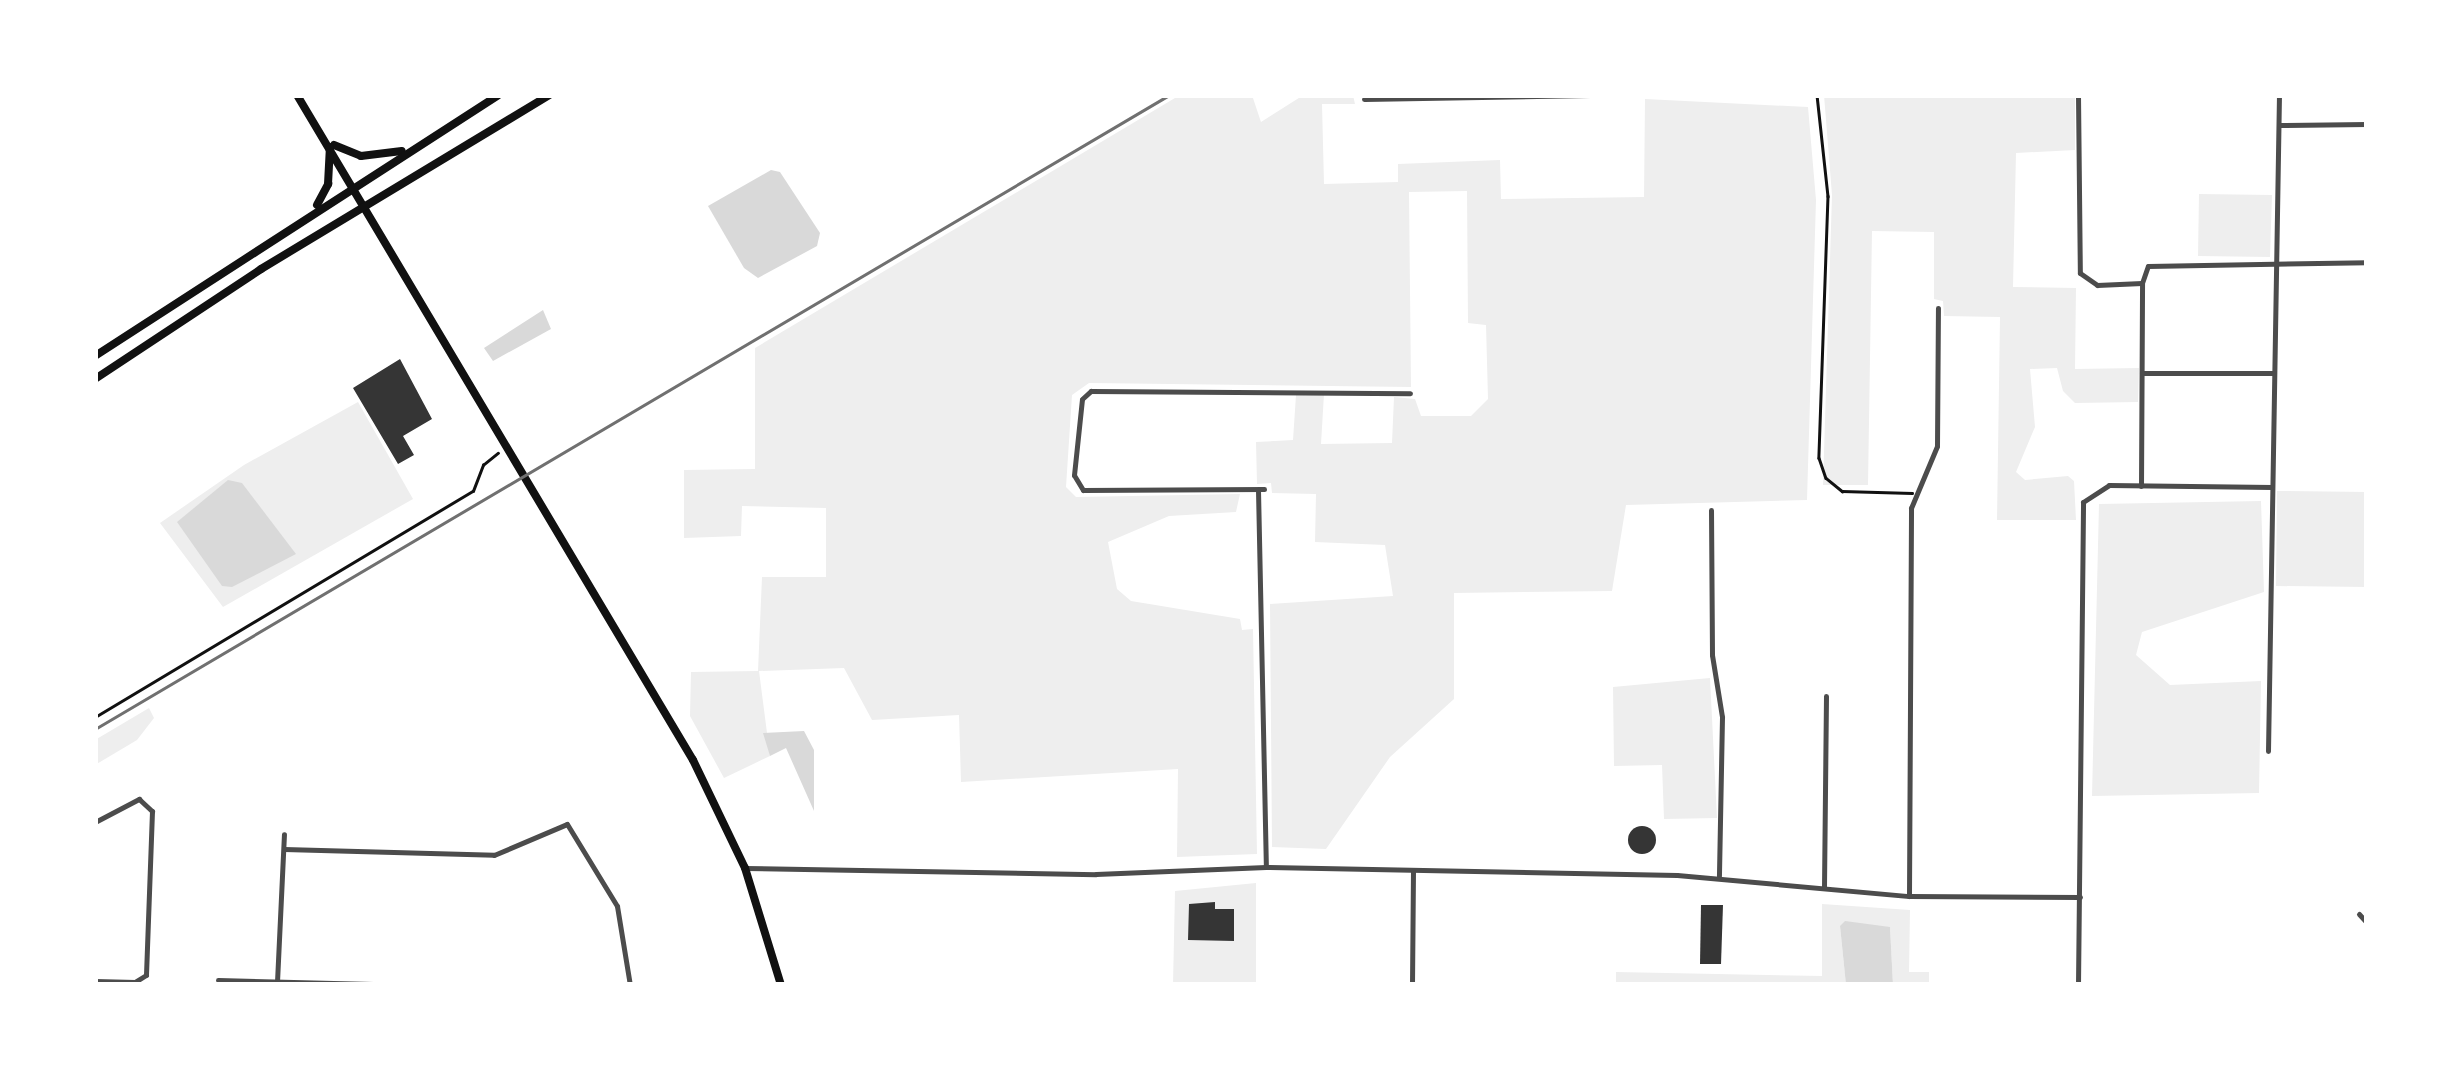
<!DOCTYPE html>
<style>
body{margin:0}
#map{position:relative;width:2462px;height:1080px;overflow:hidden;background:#fff;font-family:Commissioner,sans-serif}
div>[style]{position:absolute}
.green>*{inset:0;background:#eee}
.water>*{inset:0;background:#d9d9d9}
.building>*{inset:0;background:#353535}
.round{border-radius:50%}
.path>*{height:2.5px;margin:-1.25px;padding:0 1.25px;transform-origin:1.25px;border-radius:1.25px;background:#111}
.minor>*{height:5px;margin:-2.5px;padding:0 2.5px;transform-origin:2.5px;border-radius:2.5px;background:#4c4c4c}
.primary>*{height:8px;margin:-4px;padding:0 4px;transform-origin:4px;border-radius:4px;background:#111}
.rail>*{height:2.5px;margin:-1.25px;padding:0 1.25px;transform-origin:1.25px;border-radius:1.25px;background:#707070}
span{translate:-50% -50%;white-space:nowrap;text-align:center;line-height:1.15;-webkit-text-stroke:8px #fff;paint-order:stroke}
.frame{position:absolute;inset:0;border:98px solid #fff;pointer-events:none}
</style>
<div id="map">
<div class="green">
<div style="clip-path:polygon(1180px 95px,1252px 95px,1261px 122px,1302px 96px,1353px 95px,1355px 104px,1322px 104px,1324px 184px,1398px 182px,1398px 164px,1500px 160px,1501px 199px,1644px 197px,1645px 99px,1808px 107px,1816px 200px,1807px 500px,1626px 505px,1612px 591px,1454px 593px,1454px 699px,1390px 757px,1326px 849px,1272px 847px,1270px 604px,1393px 596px,1385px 545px,1315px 542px,1316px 494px,1272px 493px,1271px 483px,1257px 484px,1256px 442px,1293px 440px,1296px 395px,1324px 394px,1321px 444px,1392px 443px,1394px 397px,1415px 399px,1421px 416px,1471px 416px,1488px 399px,1486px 325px,1468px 323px,1467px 191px,1409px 192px,1411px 387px,1089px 383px,1072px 395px,1066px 487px,1076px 497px,1240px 494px,1236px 512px,1169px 516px,1108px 542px,1117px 589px,1131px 601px,1240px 619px,1242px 630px,1253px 629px,1257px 854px,1177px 857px,1178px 769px,961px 782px,959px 715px,872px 720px,844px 668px,759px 671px,770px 756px,724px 778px,690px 716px,691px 672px,758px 671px,762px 577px,826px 577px,826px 508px,742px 506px,741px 536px,684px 538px,684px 470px,755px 469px,755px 348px)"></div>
<div style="clip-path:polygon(1824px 95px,2075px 95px,2075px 150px,2016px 153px,2013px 287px,2076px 288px,2075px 369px,2139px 368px,2138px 402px,2075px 403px,2063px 391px,2057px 368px,2030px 369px,2035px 427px,2016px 472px,2025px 480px,2068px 476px,2074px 481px,2076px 520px,1997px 520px,2000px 317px,1944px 316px,1943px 301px,1934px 299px,1934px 232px,1872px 231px,1868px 485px,1823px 485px,1832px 195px)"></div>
<div style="clip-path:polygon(2199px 194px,2272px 195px,2270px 257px,2198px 256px)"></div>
<div style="clip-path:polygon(358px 402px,413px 499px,223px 607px,160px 523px,244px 465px)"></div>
<div style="clip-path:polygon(2277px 491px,2367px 492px,2367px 587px,2276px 586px)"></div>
<div style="clip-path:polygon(2261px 501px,2264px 592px,2142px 632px,2136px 655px,2170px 685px,2261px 681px,2259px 793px,2092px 796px,2099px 504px)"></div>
<div style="clip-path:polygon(1710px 678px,1717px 818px,1664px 819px,1662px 765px,1614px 766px,1613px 687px)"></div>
<div style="clip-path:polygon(149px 708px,154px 718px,137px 740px,95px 765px,95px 740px)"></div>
<div style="clip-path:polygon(1256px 883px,1256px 985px,1173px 985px,1175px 891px)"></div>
<div style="clip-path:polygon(1822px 904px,1910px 910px,1909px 972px,1929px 972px,1929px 985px,1893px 985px,1890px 927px,1840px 926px,1846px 985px,1616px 985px,1616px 972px,1822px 976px)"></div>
</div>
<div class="water">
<div style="clip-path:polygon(771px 170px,780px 172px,820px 233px,817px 246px,758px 278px,744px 268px,708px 206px)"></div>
<div style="clip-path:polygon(543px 310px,551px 329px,493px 361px,484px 348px)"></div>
<div style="clip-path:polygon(228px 480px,242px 483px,296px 554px,232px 587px,222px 586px,177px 522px)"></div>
<div style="clip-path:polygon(804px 731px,814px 750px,814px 811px,786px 748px,770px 756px,763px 733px)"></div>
<div style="clip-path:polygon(1845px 921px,1890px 927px,1893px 985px,1846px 985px,1840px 926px)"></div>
</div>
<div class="building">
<div style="clip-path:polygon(400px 359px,432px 419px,403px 436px,414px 455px,398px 464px,353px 388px)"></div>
<div class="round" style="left:1628px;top:826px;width:28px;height:28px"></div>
<div style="clip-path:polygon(1215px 902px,1215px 909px,1234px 909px,1234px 941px,1188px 940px,1189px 904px)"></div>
<div style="clip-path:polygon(1701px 905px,1723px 905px,1721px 964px,1700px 964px)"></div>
</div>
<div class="path">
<div style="left:1817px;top:95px;width:102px;rotate:83.8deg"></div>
<div style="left:1828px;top:196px;width:262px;rotate:92deg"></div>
<div style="left:1819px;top:458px;width:21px;rotate:71deg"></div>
<div style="left:1826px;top:478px;width:21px;rotate:39deg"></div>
<div style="left:1842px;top:491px;width:70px;rotate:1.6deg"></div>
<div style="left:95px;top:717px;width:440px;rotate:-30.9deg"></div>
<div style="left:473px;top:491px;width:28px;rotate:-69deg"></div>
<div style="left:483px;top:465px;width:19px;rotate:-39deg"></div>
</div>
<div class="minor">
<div style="left:2078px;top:95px;width:178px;rotate:89.4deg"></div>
<div style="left:2080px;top:273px;width:21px;rotate:35deg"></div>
<div style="left:2097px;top:285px;width:45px;rotate:-2.5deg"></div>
<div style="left:1364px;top:99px;width:226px;rotate:-1deg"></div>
<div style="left:2279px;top:125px;width:88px;rotate:-0.7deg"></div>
<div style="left:2142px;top:373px;width:132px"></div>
<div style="left:2141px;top:486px;width:203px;rotate:-89.7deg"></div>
<div style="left:2142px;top:283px;width:18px;rotate:-71deg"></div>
<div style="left:2148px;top:266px;width:219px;rotate:-1deg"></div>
<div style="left:1264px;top:489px;width:181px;rotate:179.7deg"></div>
<div style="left:1083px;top:490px;width:17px;rotate:-121deg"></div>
<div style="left:1074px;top:475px;width:76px;rotate:-84deg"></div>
<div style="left:1082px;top:399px;width:12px;rotate:-42deg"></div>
<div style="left:1091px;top:391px;width:319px;rotate:0.4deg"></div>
<div style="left:1258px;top:490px;width:377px;rotate:88.8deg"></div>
<div style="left:1711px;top:510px;width:145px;rotate:89.6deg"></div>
<div style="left:1712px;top:655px;width:63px;rotate:80.8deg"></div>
<div style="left:1722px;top:717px;width:159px;rotate:91.1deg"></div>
<div style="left:2268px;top:751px;width:656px;rotate:-89.04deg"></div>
<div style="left:95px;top:822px;width:50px;rotate:-27.6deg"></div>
<div style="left:139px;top:799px;width:18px;rotate:43deg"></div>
<div style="left:152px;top:811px;width:164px;rotate:92.1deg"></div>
<div style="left:146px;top:975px;width:13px;rotate:148deg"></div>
<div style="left:135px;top:982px;width:40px;rotate:-178.6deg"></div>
<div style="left:284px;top:849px;width:210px;rotate:1.6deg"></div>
<div style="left:494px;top:855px;width:79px;rotate:-23deg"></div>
<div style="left:567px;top:824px;width:96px;rotate:58.6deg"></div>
<div style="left:617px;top:906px;width:80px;rotate:80.7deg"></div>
<div style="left:745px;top:868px;width:351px;rotate:1deg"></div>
<div style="left:1096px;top:874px;width:170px;rotate:-2.4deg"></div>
<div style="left:1266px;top:867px;width:411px;rotate:1.1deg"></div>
<div style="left:1677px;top:875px;width:233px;rotate:5.2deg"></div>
<div style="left:1909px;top:896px;width:171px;rotate:0.3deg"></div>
<div style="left:1824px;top:887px;width:191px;rotate:-89.4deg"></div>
<div style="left:1909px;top:896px;width:388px;rotate:-89.7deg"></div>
<div style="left:1911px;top:508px;width:67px;rotate:-67.2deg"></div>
<div style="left:1937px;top:446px;width:138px;rotate:-89.6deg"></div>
<div style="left:2359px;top:914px;width:12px;rotate:48deg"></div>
<div style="left:218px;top:980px;width:185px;rotate:1.5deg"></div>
<div style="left:277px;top:982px;width:148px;rotate:-87.3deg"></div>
<div style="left:1412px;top:985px;width:114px;rotate:-89.5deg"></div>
<div style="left:2078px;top:985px;width:483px;rotate:-89.4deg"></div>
<div style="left:2083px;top:502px;width:31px;rotate:-33deg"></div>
<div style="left:2109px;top:485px;width:163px;rotate:0.7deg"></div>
</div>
<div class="primary">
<div style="left:297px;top:95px;width:774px;rotate:59.23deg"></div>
<div style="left:693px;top:760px;width:120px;rotate:64.3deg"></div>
<div style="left:745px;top:868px;width:122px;rotate:72.9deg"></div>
<div style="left:334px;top:145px;width:29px;rotate:22deg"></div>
<div style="left:361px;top:156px;width:41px;rotate:-7deg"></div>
<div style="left:317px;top:205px;width:24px;rotate:-62deg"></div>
<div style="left:328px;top:184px;width:37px;rotate:-87deg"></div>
<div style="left:95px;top:356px;width:480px;rotate:-32.9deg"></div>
<div style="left:95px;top:379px;width:199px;rotate:-33.5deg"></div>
<div style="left:261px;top:269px;width:337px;rotate:-31.1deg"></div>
</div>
<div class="rail">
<div style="left:95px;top:729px;width:1247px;rotate:-30.55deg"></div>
</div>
<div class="frame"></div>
</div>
